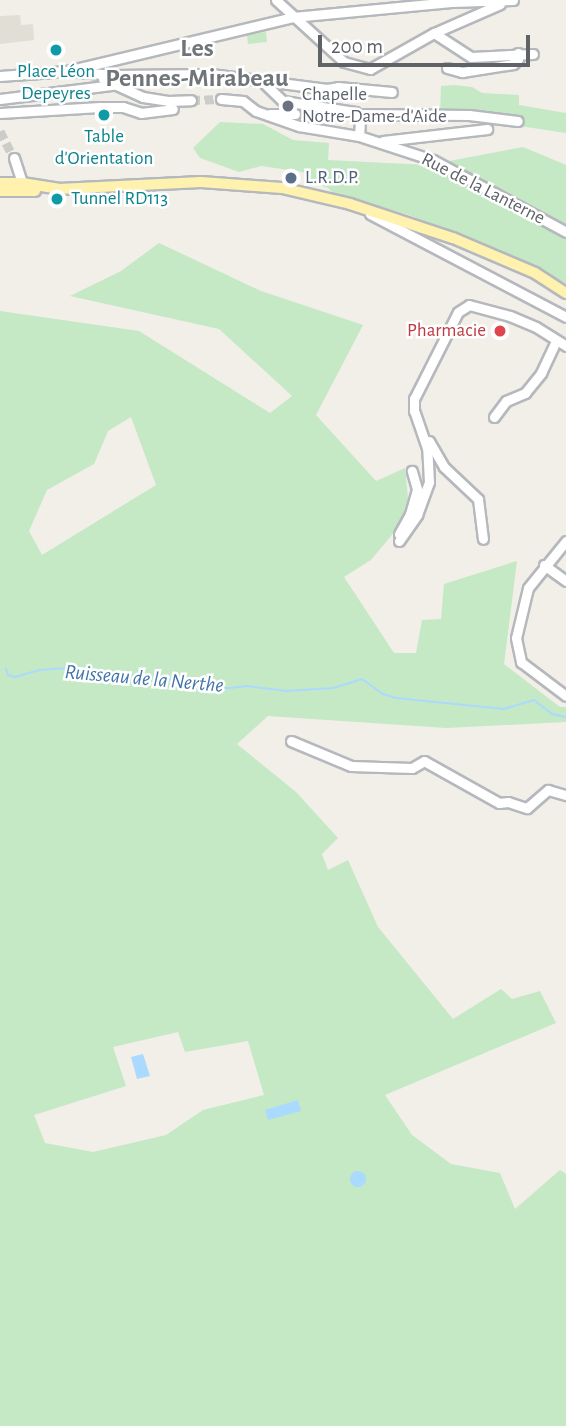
<!DOCTYPE html>
<meta charset="utf-8">
<style>
body{margin:0}
#map{position:relative;width:566px;height:1426px;overflow:hidden;background:#f1efe8;font-family:"Alegreya Sans",sans-serif}
div>[style]{position:absolute}
.education>*{inset:0;background:#e1ded6}
.green>*{inset:0;background:#c5e8c5}
.water>*{inset:0;background:#aadaff}
.round{border-radius:50%}
.stream>*{height:2px;margin:-1px;padding:0 1px;transform-origin:1px;border-radius:1px;background:#aadaff}
.minor-tunnel>*{height:9px;margin-top:-4.5px;transform-origin:0;background:repeating-linear-gradient(90deg,#ccccc8 0 9px,transparent 0 13.5px)}
.roads{filter:drop-shadow(2px 0 #b5b8bc) drop-shadow(-2px 0 #b5b8bc) drop-shadow(0 2px #b5b8bc) drop-shadow(0 -2px #b5b8bc)}
.minor>*{height:9px;margin:-4.5px;padding:0 4.5px;transform-origin:4.5px;border-radius:4.5px;background:#fff}
.major>*{height:10px;margin:-5px;padding:0 5px;transform-origin:5px;border-radius:5px;background:#fff2af}
.dots>*{width:19px;height:19px;translate:-50% -50%;box-sizing:border-box;border:4px solid #fff;border-radius:50%}
span{translate:-50% -50%;white-space:nowrap;text-align:center;line-height:1.15;-webkit-text-stroke:5px #fff;paint-order:stroke}
.culture-label{font-size:19px;color:#0d838f}
.left{translate:0 -50%;text-align:left}
.worship-label{font-size:19px;color:#5b616d}
.service-label{font-size:19px;color:#4e5e75}
.street-label{font-size:19px;color:#5f6368}
.health-label{font-size:19px;color:#be3a42}
.right{translate:-100% -50%;text-align:right}
.water-label{font-size:21px;color:#4174aa;font-style:italic}
.district-label{font-size:26px;color:#70757a;font-weight:700}
.scale{position:absolute;left:318px;top:35px;width:212px;height:32px;box-sizing:border-box;border:4px solid #5f6368;border-top:0;padding-left:9px;font-size:21px;line-height:24px;white-space:nowrap;color:#5f6368;-webkit-text-stroke:5px #fff;paint-order:stroke}
</style>
<div id="map">
<div class="education">
<div style="clip-path:polygon(20px 15px,21px 25px,33px 24px,34px 40px,0 44px,0 16px)"></div>
</div>
<div class="green">
<div style="clip-path:polygon(266px 32px,267px 42px,248px 44px,247px 35px)"></div>
<div style="clip-path:polygon(454px 85px,472px 87px,482px 93px,519px 95px,519px 105px,566px 113px,566px 133px,440px 114px,441px 86px)"></div>
<div style="clip-path:polygon(220px 122px,263px 124px,293px 140px,329px 143px,328px 160px,428px 165px,523px 147px,566px 165px,566px 283px,412px 216px,333px 193px,328px 188px,314px 183px,303px 172px,261px 166px,239px 172px,200px 158px,193px 148px)"></div>
<div style="clip-path:polygon(evenodd,159px 243px,261px 291px,363px 325px,316px 415px,376px 481px,405px 468px,408px 498px,400px 525px,371px 560px,344px 577px,394px 653px,416px 653px,422px 620px,441px 619px,444px 584px,517px 561px,504px 664px,560px 707px,566px 707px,566px 722px,446px 728px,268px 716px,237px 744px,296px 792px,338px 838px,322px 854px,328px 870px,348px 860px,378px 927px,453px 1019px,501px 989px,512px 999px,540px 991px,556px 1023px,385px 1095px,412px 1135px,451px 1164px,500px 1173px,515px 1209px,560px 1170px,566px 1174px,566px 1426px,0 1426px,0 311px,139px 331px,270px 413px,292px 396px,219px 329px,70px 296px,121px 271px,159px 243px,131px 417px,156px 485px,42px 555px,29px 531px,47px 490px,94px 464px,108px 431px,131px 417px,159px 243px,178px 1032px,185px 1052px,248px 1041px,264px 1095px,203px 1110px,166px 1135px,93px 1152px,45px 1143px,34px 1115px,126px 1086px,113px 1047px,178px 1032px)"></div>
</div>
<div class="water">
<div style="clip-path:polygon(143px 1054px,150px 1076px,137px 1079px,131px 1057px)"></div>
<div style="clip-path:polygon(298px 1100px,301px 1111px,268px 1120px,265px 1110px)"></div>
<div class="round" style="left:350px;top:1171px;width:16px;height:16px"></div>
</div>
<div class="stream">
<div style="left:6px;top:669px;width:6px;rotate:72deg"></div>
<div style="left:8px;top:675px;width:7px;rotate:16deg"></div>
<div style="left:15px;top:677px;width:25px;rotate:-16deg"></div>
<div style="left:39px;top:670px;width:26px;rotate:-4deg"></div>
<div style="left:65px;top:668px;width:124px;rotate:6deg"></div>
<div style="left:188px;top:681px;width:32px;rotate:14deg"></div>
<div style="left:219px;top:689px;width:27px;rotate:-6deg"></div>
<div style="left:246px;top:686px;width:39px;rotate:7deg"></div>
<div style="left:285px;top:691px;width:48px;rotate:-3.6deg"></div>
<div style="left:333px;top:688px;width:30px;rotate:-17deg"></div>
<div style="left:362px;top:679px;width:26px;rotate:36deg"></div>
<div style="left:383px;top:694px;width:14px;rotate:17deg"></div>
<div style="left:396px;top:698px;width:109px;rotate:5.8deg"></div>
<div style="left:504px;top:709px;width:31px;rotate:-17deg"></div>
<div style="left:534px;top:700px;width:23px;rotate:38deg"></div>
<div style="left:552px;top:714px;width:14px;rotate:12deg"></div>
</div>
<div class="minor-tunnel">
<div style="left:191px;top:100px;width:30px;rotate:-2deg"></div>
<div style="left:0;top:131px;width:30px;rotate:63deg"></div>
</div>
<div class="roads">
<div class="minor">
<div style="left:276px;top:0;width:92px;rotate:42.4deg"></div>
<div style="left:344px;top:62px;width:27px;rotate:15deg"></div>
<div style="left:370px;top:69px;width:73px;rotate:-29.4deg"></div>
<div style="left:434px;top:33px;width:72px;rotate:-23.7deg"></div>
<div style="left:434px;top:33px;width:44px;rotate:33deg"></div>
<div style="left:471px;top:57px;width:62px;rotate:-2.8deg"></div>
<div style="left:447px;top:68px;width:16px;rotate:15deg"></div>
<div style="left:462px;top:72px;width:52px;rotate:-8.9deg"></div>
<div style="left:513px;top:64px;width:7px;rotate:-45deg"></div>
<div style="left:518px;top:59px;width:6px;rotate:-90deg"></div>
<div style="left:67px;top:71px;width:232px;rotate:-13.4deg"></div>
<div style="left:293px;top:17px;width:159px;rotate:-5.4deg"></div>
<div style="left:451px;top:2px;width:62px;rotate:-1.8deg"></div>
<div style="left:0;top:76px;width:67px;rotate:-4.3deg"></div>
<div style="left:67px;top:71px;width:47px;rotate:4.9deg"></div>
<div style="left:114px;top:75px;width:97px;rotate:-0.6deg"></div>
<div style="left:211px;top:74px;width:117px;rotate:7.4deg"></div>
<div style="left:327px;top:89px;width:11px;rotate:-10deg"></div>
<div style="left:338px;top:87px;width:54px;rotate:5.3deg"></div>
<div style="left:103px;top:79px;width:44px;rotate:24.2deg"></div>
<div style="left:143px;top:97px;width:25px;rotate:9deg"></div>
<div style="left:168px;top:101px;width:23px;rotate:-2deg"></div>
<div style="left:262px;top:81px;width:29px;rotate:44deg"></div>
<div style="left:283px;top:101px;width:73px;rotate:8.7deg"></div>
<div style="left:355px;top:112px;width:9px;rotate:54deg"></div>
<div style="left:360px;top:119px;width:17px;rotate:93deg"></div>
<div style="left:0;top:99px;width:114px;rotate:-7.1deg"></div>
<div style="left:221px;top:99px;width:22px;rotate:5deg"></div>
<div style="left:243px;top:101px;width:16px;rotate:38deg"></div>
<div style="left:256px;top:111px;width:46px;rotate:19.2deg"></div>
<div style="left:299px;top:126px;width:61px;rotate:9.5deg"></div>
<div style="left:359px;top:136px;width:78px;rotate:18deg"></div>
<div style="left:433px;top:160px;width:151px;rotate:28.4deg"></div>
<div style="left:0;top:113px;width:100px;rotate:-3.4deg"></div>
<div style="left:100px;top:107px;width:23px"></div>
<div style="left:123px;top:107px;width:19px;rotate:18deg"></div>
<div style="left:141px;top:113px;width:32px;rotate:-7deg"></div>
<div style="left:270px;top:114px;width:25px"></div>
<div style="left:358px;top:114px;width:111px;rotate:0.5deg"></div>
<div style="left:469px;top:115px;width:49px;rotate:7deg"></div>
<div style="left:383px;top:141px;width:105px;rotate:-6.6deg"></div>
<div style="left:14px;top:158px;width:29px;rotate:72deg"></div>
<div style="left:370px;top:214px;width:221px;rotate:27.7deg"></div>
<div style="left:494px;top:417px;width:20px;rotate:-53deg"></div>
<div style="left:506px;top:401px;width:21px;rotate:-23deg"></div>
<div style="left:525px;top:393px;width:26px;rotate:-51deg"></div>
<div style="left:541px;top:373px;width:35px;rotate:-65deg"></div>
<div style="left:429px;top:441px;width:30px;rotate:60deg"></div>
<div style="left:444px;top:467px;width:47px;rotate:43.3deg"></div>
<div style="left:478px;top:499px;width:40px;rotate:82.9deg"></div>
<div style="left:399px;top:534px;width:23px;rotate:-61deg"></div>
<div style="left:410px;top:514px;width:26px;rotate:-74deg"></div>
<div style="left:417px;top:489px;width:19px;rotate:-106deg"></div>
<div style="left:399px;top:541px;width:32px;rotate:-55deg"></div>
<div style="left:417px;top:515px;width:35px;rotate:-70deg"></div>
<div style="left:429px;top:482px;width:34px;rotate:-93deg"></div>
<div style="left:427px;top:448px;width:39px;rotate:-109deg"></div>
<div style="left:414px;top:411px;width:12px;rotate:-90deg"></div>
<div style="left:414px;top:399px;width:97px;rotate:-63.2deg"></div>
<div style="left:458px;top:312px;width:13px;rotate:-32deg"></div>
<div style="left:469px;top:305px;width:42px;rotate:15deg"></div>
<div style="left:510px;top:316px;width:28px;rotate:23deg"></div>
<div style="left:536px;top:327px;width:36px;rotate:32deg"></div>
<div style="left:566px;top:541px;width:60px;rotate:129deg"></div>
<div style="left:528px;top:588px;width:51px;rotate:103.5deg"></div>
<div style="left:516px;top:638px;width:25px;rotate:78deg"></div>
<div style="left:521px;top:662px;width:56px;rotate:37.1deg"></div>
<div style="left:544px;top:565px;width:27px;rotate:36deg"></div>
<div style="left:291px;top:741px;width:65px;rotate:22.6deg"></div>
<div style="left:351px;top:766px;width:61px;rotate:1.9deg"></div>
<div style="left:412px;top:768px;width:14px;rotate:-30deg"></div>
<div style="left:424px;top:761px;width:86px;rotate:29.2deg"></div>
<div style="left:499px;top:803px;width:9px;rotate:-6deg"></div>
<div style="left:508px;top:802px;width:20px;rotate:18deg"></div>
<div style="left:527px;top:808px;width:28px;rotate:-41deg"></div>
<div style="left:548px;top:790px;width:19px;rotate:16deg"></div>
</div>
<div class="major">
<div style="left:0;top:183px;width:22px"></div>
<div style="left:22px;top:183px;width:37px;rotate:9deg"></div>
<div style="left:59px;top:189px;width:142px;rotate:-2.8deg"></div>
<div style="left:201px;top:182px;width:81px;rotate:4.2deg"></div>
<div style="left:282px;top:188px;width:70px;rotate:13.2deg"></div>
<div style="left:350px;top:204px;width:108px;rotate:18.3deg"></div>
<div style="left:453px;top:238px;width:89px;rotate:23.1deg"></div>
<div style="left:535px;top:273px;width:37px;rotate:33deg"></div>
<div style="left:0;top:191px;width:35px"></div>
</div>
</div>
<div class="dots">
<div style="left:56px;top:50px;background:#0f9aa8"></div>
<div style="left:288px;top:106px;background:#6b7280"></div>
<div style="left:104px;top:115px;background:#0f9aa8"></div>
<div style="left:291px;top:178px;background:#5c6f8a"></div>
<div style="left:57px;top:199px;background:#0f9aa8"></div>
<div style="left:500px;top:331px;background:#e0444e"></div>
</div>
<div class="culture-label">
<span style="left:56px;top:83px">Place Léon<br>Depeyres</span>
<span style="left:104px;top:148px">Table<br>d'Orientation</span>
<span class="left" style="left:71px;top:199px">Tunnel RD113</span>
</div>
<div class="worship-label">
<span class="left" style="left:302px;top:106px">Chapelle<br>Notre-Dame-d'Aide</span>
</div>
<div class="service-label">
<span class="left" style="left:305px;top:178px">L.R.D.P.</span>
</div>
<div class="street-label">
<span style="left:483px;top:189px;rotate:27deg">Rue de la Lanterne</span>
</div>
<div class="health-label">
<span class="right" style="left:486px;top:331px">Pharmacie</span>
</div>
<div class="water-label">
<span style="left:144px;top:679px;rotate:5deg">Ruisseau de la Nerthe</span>
</div>
<div class="district-label">
<span style="left:197px;top:64px">Les<br>Pennes-Mirabeau</span>
</div>
<div class="scale">200 m</div>
</div>
